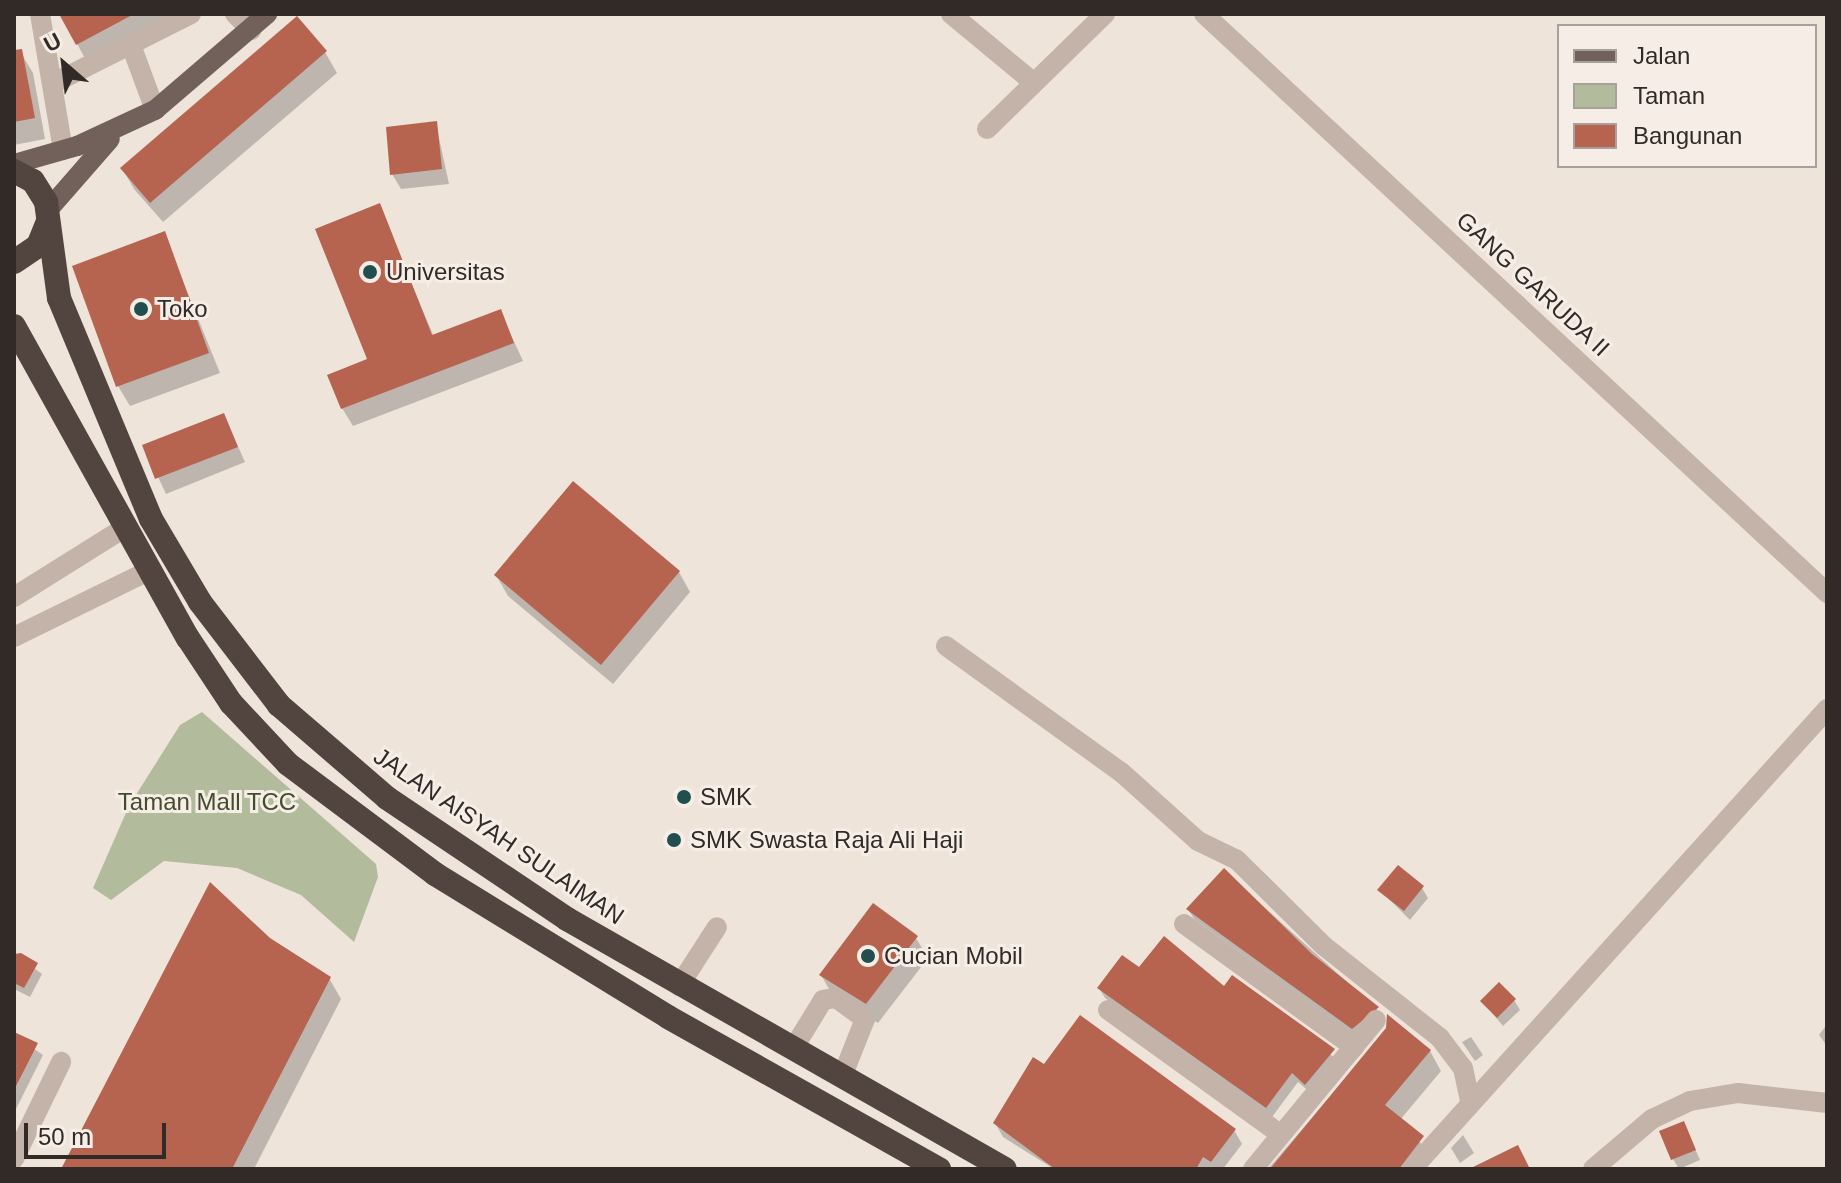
<!DOCTYPE html>
<style>
body{margin:0}
#map{position:relative;width:1841px;height:1183px;overflow:hidden;background:#eee4da;font-family:Helvetica,sans-serif}
div>[style]{position:absolute}
.green>*{inset:0;background:#b2bb9c}
.shadow>*{inset:0;background:#0003}
.building>*{inset:0;background:#b66350}
.minor>*{height:20px;margin:-10px;padding:0 10px;transform-origin:10px;border-radius:10px;background:#c4b3a8}
.major>*{height:20px;margin:-10px;padding:0 10px;transform-origin:10px;border-radius:10px;background:#72615a}
.highway>*{height:24px;margin:-12px;padding:0 12px;transform-origin:12px;border-radius:12px;background:#52443f}
.dots>*{width:22px;height:22px;translate:-50% -50%;box-sizing:border-box;border:4px solid #f6eee6;border-radius:50%}
span{translate:-50% -50%;white-space:nowrap;text-align:center;line-height:1.15;-webkit-text-stroke:6px #f6eee6;paint-order:stroke}
.poi-label{font-size:24px;color:#322a27}
.left{translate:0 -50%;text-align:left}
.street-label{font-size:24px;color:#322a27}
.park-label{font-size:24px;color:#434d2e}
.frame{position:absolute;inset:0;border:16px solid #322a27;pointer-events:none}
.legend{position:absolute;left:1557px;top:24px;width:260px;height:144px;box-sizing:border-box;background:#f6eee6;border:2px solid #a8a09a;margin:0;padding:10px 14px;list-style:none;font-size:24px;color:#322a27}
.legend li{display:flex;align-items:center;gap:16px;height:40px}
.legend b{width:40px;border:2px solid #a8a09a}
.north{position:absolute;left:24px;top:24px;width:80px;height:80px;-webkit-text-stroke:6px #f6eee6;paint-order:stroke;rotate:332deg;font-size:22px;font-weight:700;line-height:32px;text-align:center;color:#322a27}
.north::after{content:'';display:block;margin:auto;width:28px;height:36px;background:#322a27;clip-path:polygon(50% 0,100% 100%,50% 72%,0 100%)}
.scale{position:absolute;left:24px;top:1123px;width:142px;height:36px;box-sizing:border-box;border:4px solid #322a27;border-top:0;padding-left:10px;font-size:24px;line-height:28px;white-space:nowrap;color:#322a27;-webkit-text-stroke:6px #f6eee6;paint-order:stroke}
</style>
<div id="map">
<div class="green">
<div style="clip-path:polygon(202px 712px,376px 864px,378px 877px,354px 942px,301px 895px,237px 868px,164px 861px,111px 900px,93px 888px,129px 806px,180px 725px)"></div>
</div>
<div class="shadow">
<div style="clip-path:polygon(61px 14px,181px 14px,88px 64px)"></div>
<div style="clip-path:polygon(325px 52px,337px 73px,163px 222px,134px 189px,122px 168px)"></div>
<div style="clip-path:polygon(21px 53px,33px 73px,45px 139px,14px 145px,14px 54px)"></div>
<div style="clip-path:polygon(436px 124px,449px 184px,401px 189px,392px 174px)"></div>
<div style="clip-path:polygon(379px 206px,434px 337px,500px 311px,523px 361px,353px 426px,342px 408px,370px 360px)"></div>
<div style="clip-path:polygon(164px 234px,220px 373px,130px 406px,118px 386px)"></div>
<div style="clip-path:polygon(224px 415px,245px 462px,166px 494px,144px 447px)"></div>
<div style="clip-path:polygon(679px 572px,690px 592px,613px 684px,508px 596px,496px 575px)"></div>
<div style="clip-path:polygon(1224px 871px,1377px 1009px,1383px 1018px,1358px 1038px,1194px 919px,1188px 909px)"></div>
<div style="clip-path:polygon(1422px 888px,1428px 898px,1410px 920px,1380px 890px)"></div>
<div style="clip-path:polygon(916px 938px,928px 958px,878px 1023px,833px 996px,821px 975px)"></div>
<div style="clip-path:polygon(269px 939px,329px 978px,341px 999px,254px 1169px,63px 1169px)"></div>
<div style="clip-path:polygon(14px 953px,42px 974px,30px 997px,14px 989px)"></div>
<div style="clip-path:polygon(1139px 970px,1225px 989px,1339px 1060px,1312px 1094px,1298px 1082px,1272px 1117px,1105px 998px,1099px 988px)"></div>
<div style="clip-path:polygon(1514px 1000px,1520px 1010px,1503px 1026px,1483px 1002px)"></div>
<div style="clip-path:polygon(1827px 1024px,1827px 1046px,1819px 1035px)"></div>
<div style="clip-path:polygon(1388px 1029px,1430px 1051px,1441px 1071px,1400px 1120px,1434px 1158px,1425px 1169px,1268px 1169px)"></div>
<div style="clip-path:polygon(14px 1035px,43px 1055px,14px 1113px)"></div>
<div style="clip-path:polygon(1471px 1037px,1483px 1055px,1475px 1061px,1462px 1042px)"></div>
<div style="clip-path:polygon(1045px 1067px,1234px 1130px,1242px 1144px,1223px 1169px,1054px 1169px,1003px 1137px,995px 1123px)"></div>
<div style="clip-path:polygon(1688px 1133px,1700px 1160px,1679px 1169px,1673px 1159px)"></div>
<div style="clip-path:polygon(1463px 1135px,1474px 1153px,1460px 1163px,1451px 1148px)"></div>
</div>
<div class="building">
<div style="clip-path:polygon(59px 14px,134px 14px,76px 45px)"></div>
<div style="clip-path:polygon(297px 16px,327px 51px,150px 203px,120px 168px)"></div>
<div style="clip-path:polygon(22px 49px,35px 118px,14px 122px,14px 50px)"></div>
<div style="clip-path:polygon(437px 121px,442px 169px,390px 175px,386px 127px)"></div>
<div style="clip-path:polygon(380px 203px,432px 335px,501px 309px,514px 343px,341px 409px,327px 375px,367px 359px,315px 229px)"></div>
<div style="clip-path:polygon(165px 231px,209px 353px,116px 387px,72px 266px)"></div>
<div style="clip-path:polygon(224px 413px,238px 447px,155px 479px,142px 445px)"></div>
<div style="clip-path:polygon(573px 481px,680px 571px,601px 665px,494px 575px)"></div>
<div style="clip-path:polygon(1398px 865px,1424px 886px,1404px 911px,1377px 890px)"></div>
<div style="clip-path:polygon(1224px 868px,1312px 954px,1379px 1007px,1352px 1029px,1186px 909px)"></div>
<div style="clip-path:polygon(210px 882px,270px 938px,331px 977px,232px 1169px,61px 1169px)"></div>
<div style="clip-path:polygon(873px 903px,918px 936px,866px 1004px,819px 975px)"></div>
<div style="clip-path:polygon(1164px 936px,1224px 986px,1232px 975px,1335px 1049px,1305px 1085px,1292px 1073px,1266px 1108px,1097px 988px,1122px 955px,1139px 967px)"></div>
<div style="clip-path:polygon(21px 953px,38px 963px,24px 988px,14px 983px,14px 954px)"></div>
<div style="clip-path:polygon(1499px 982px,1516px 999px,1497px 1018px,1480px 1001px)"></div>
<div style="clip-path:polygon(1387px 1014px,1431px 1050px,1385px 1105px,1424px 1136px,1399px 1169px,1270px 1169px,1386px 1028px)"></div>
<div style="clip-path:polygon(1080px 1015px,1236px 1129px,1211px 1162px,1203px 1157px,1196px 1169px,1055px 1169px,993px 1123px,1033px 1057px,1044px 1064px)"></div>
<div style="clip-path:polygon(14px 1032px,38px 1043px,14px 1090px)"></div>
<div style="clip-path:polygon(1684px 1121px,1696px 1150px,1671px 1160px,1659px 1131px)"></div>
<div style="clip-path:polygon(1518px 1145px,1530px 1169px,1469px 1169px)"></div>
</div>
<div class="minor">
<div style="left:40px;top:14px;width:138px;rotate:80.4deg"></div>
<div style="left:235px;top:14px;width:23px;rotate:45deg"></div>
<div style="left:951px;top:14px;width:108px;rotate:39.7deg"></div>
<div style="left:1204px;top:14px;width:851px;rotate:42.9deg"></div>
<div style="left:131px;top:45px;width:69px;rotate:69.7deg"></div>
<div style="left:56px;top:82px;width:151px;rotate:-26.7deg"></div>
<div style="left:987px;top:129px;width:165px;rotate:-44.3deg"></div>
<div style="left:14px;top:597px;width:130px;rotate:-32.1deg"></div>
<div style="left:14px;top:637px;width:149px;rotate:-26.2deg"></div>
<div style="left:946px;top:646px;width:216px;rotate:35.8deg"></div>
<div style="left:1121px;top:772px;width:103px;rotate:41.9deg"></div>
<div style="left:1198px;top:841px;width:43px;rotate:26deg"></div>
<div style="left:1237px;top:860px;width:122px;rotate:44.7deg"></div>
<div style="left:1324px;top:946px;width:148px;rotate:38.4deg"></div>
<div style="left:1440px;top:1038px;width:38px;rotate:53deg"></div>
<div style="left:1463px;top:1068px;width:33px;rotate:78deg"></div>
<div style="left:1184px;top:924px;width:210px;rotate:35.9deg"></div>
<div style="left:679px;top:986px;width:70px;rotate:-57.2deg"></div>
<div style="left:1108px;top:1010px;width:213px;rotate:35.8deg"></div>
<div style="left:793px;top:1049px;width:57px;rotate:-58.5deg"></div>
<div style="left:823px;top:1000px;width:13px;rotate:-9deg"></div>
<div style="left:836px;top:998px;width:36px;rotate:36deg"></div>
<div style="left:865px;top:1019px;width:62px;rotate:111.6deg"></div>
<div style="left:14px;top:1159px;width:108px;rotate:-64.1deg"></div>
<div style="left:1253px;top:1169px;width:193px;rotate:-50.5deg"></div>
<div style="left:1412px;top:1169px;width:620px;rotate:-47.94deg"></div>
<div style="left:1593px;top:1169px;width:77px;rotate:-40.3deg"></div>
<div style="left:1652px;top:1119px;width:42px;rotate:-25.3deg"></div>
<div style="left:1690px;top:1101px;width:49px;rotate:-9.5deg"></div>
<div style="left:1738px;top:1093px;width:90px;rotate:6.4deg"></div>
</div>
<div class="major">
<div style="left:14px;top:164px;width:66px;rotate:-15.9deg"></div>
<div style="left:77px;top:146px;width:86px;rotate:-24.8deg"></div>
<div style="left:155px;top:110px;width:148px;rotate:-40.6deg"></div>
<div style="left:48px;top:210px;width:94px;rotate:-48.9deg"></div>
</div>
<div class="highway">
<div style="left:14px;top:171px;width:21px;rotate:28deg"></div>
<div style="left:33px;top:181px;width:25px;rotate:58deg"></div>
<div style="left:46px;top:202px;width:97px;rotate:82.3deg"></div>
<div style="left:59px;top:298px;width:239px;rotate:67.4deg"></div>
<div style="left:151px;top:519px;width:96px;rotate:59.4deg"></div>
<div style="left:200px;top:602px;width:130px;rotate:52.5deg"></div>
<div style="left:279px;top:705px;width:143px;rotate:40.7deg"></div>
<div style="left:387px;top:798px;width:217px;rotate:33.9deg"></div>
<div style="left:567px;top:919px;width:504px;rotate:29.72deg"></div>
<div style="left:14px;top:262px;width:29px;rotate:-34deg"></div>
<div style="left:38px;top:246px;width:24px;rotate:-68deg"></div>
<div style="left:14px;top:326px;width:357px;rotate:60.9deg"></div>
<div style="left:188px;top:638px;width:78px;rotate:56.5deg"></div>
<div style="left:231px;top:703px;width:83px;rotate:46.9deg"></div>
<div style="left:288px;top:764px;width:184px;rotate:36.8deg"></div>
<div style="left:435px;top:874px;width:273px;rotate:31.5deg"></div>
<div style="left:668px;top:1017px;width:311px;rotate:29.3deg"></div>
</div>
<div class="dots">
<div style="left:370px;top:272px;background:#224e4e"></div>
<div style="left:141px;top:309px;background:#224e4e"></div>
<div style="left:684px;top:797px;background:#224e4e"></div>
<div style="left:674px;top:840px;background:#224e4e"></div>
<div style="left:868px;top:956px;background:#224e4e"></div>
</div>
<div class="poi-label">
<span class="left" style="left:386px;top:272px">Universitas</span>
<span class="left" style="left:157px;top:309px">Toko</span>
<span class="left" style="left:700px;top:797px">SMK</span>
<span class="left" style="left:690px;top:840px">SMK Swasta Raja Ali Haji</span>
<span class="left" style="left:884px;top:956px">Cucian Mobil</span>
</div>
<div class="street-label">
<span style="left:1533px;top:284px;rotate:43deg">GANG GARUDA II</span>
<span style="left:499px;top:836px;rotate:34deg">JALAN AISYAH SULAIMAN</span>
</div>
<div class="park-label">
<span style="left:207px;top:802px">Taman Mall TCC</span>
</div>
<div class="frame"></div>
<ul class="legend">
<li><b style="height:10px;background:#72615a"></b>Jalan</li>
<li><b style="height:22px;background:#b2bb9c"></b>Taman</li>
<li><b style="height:22px;background:#b66350"></b>Bangunan</li>
</ul>
<div class="north">U</div>
<div class="scale">50 m</div>
</div>
